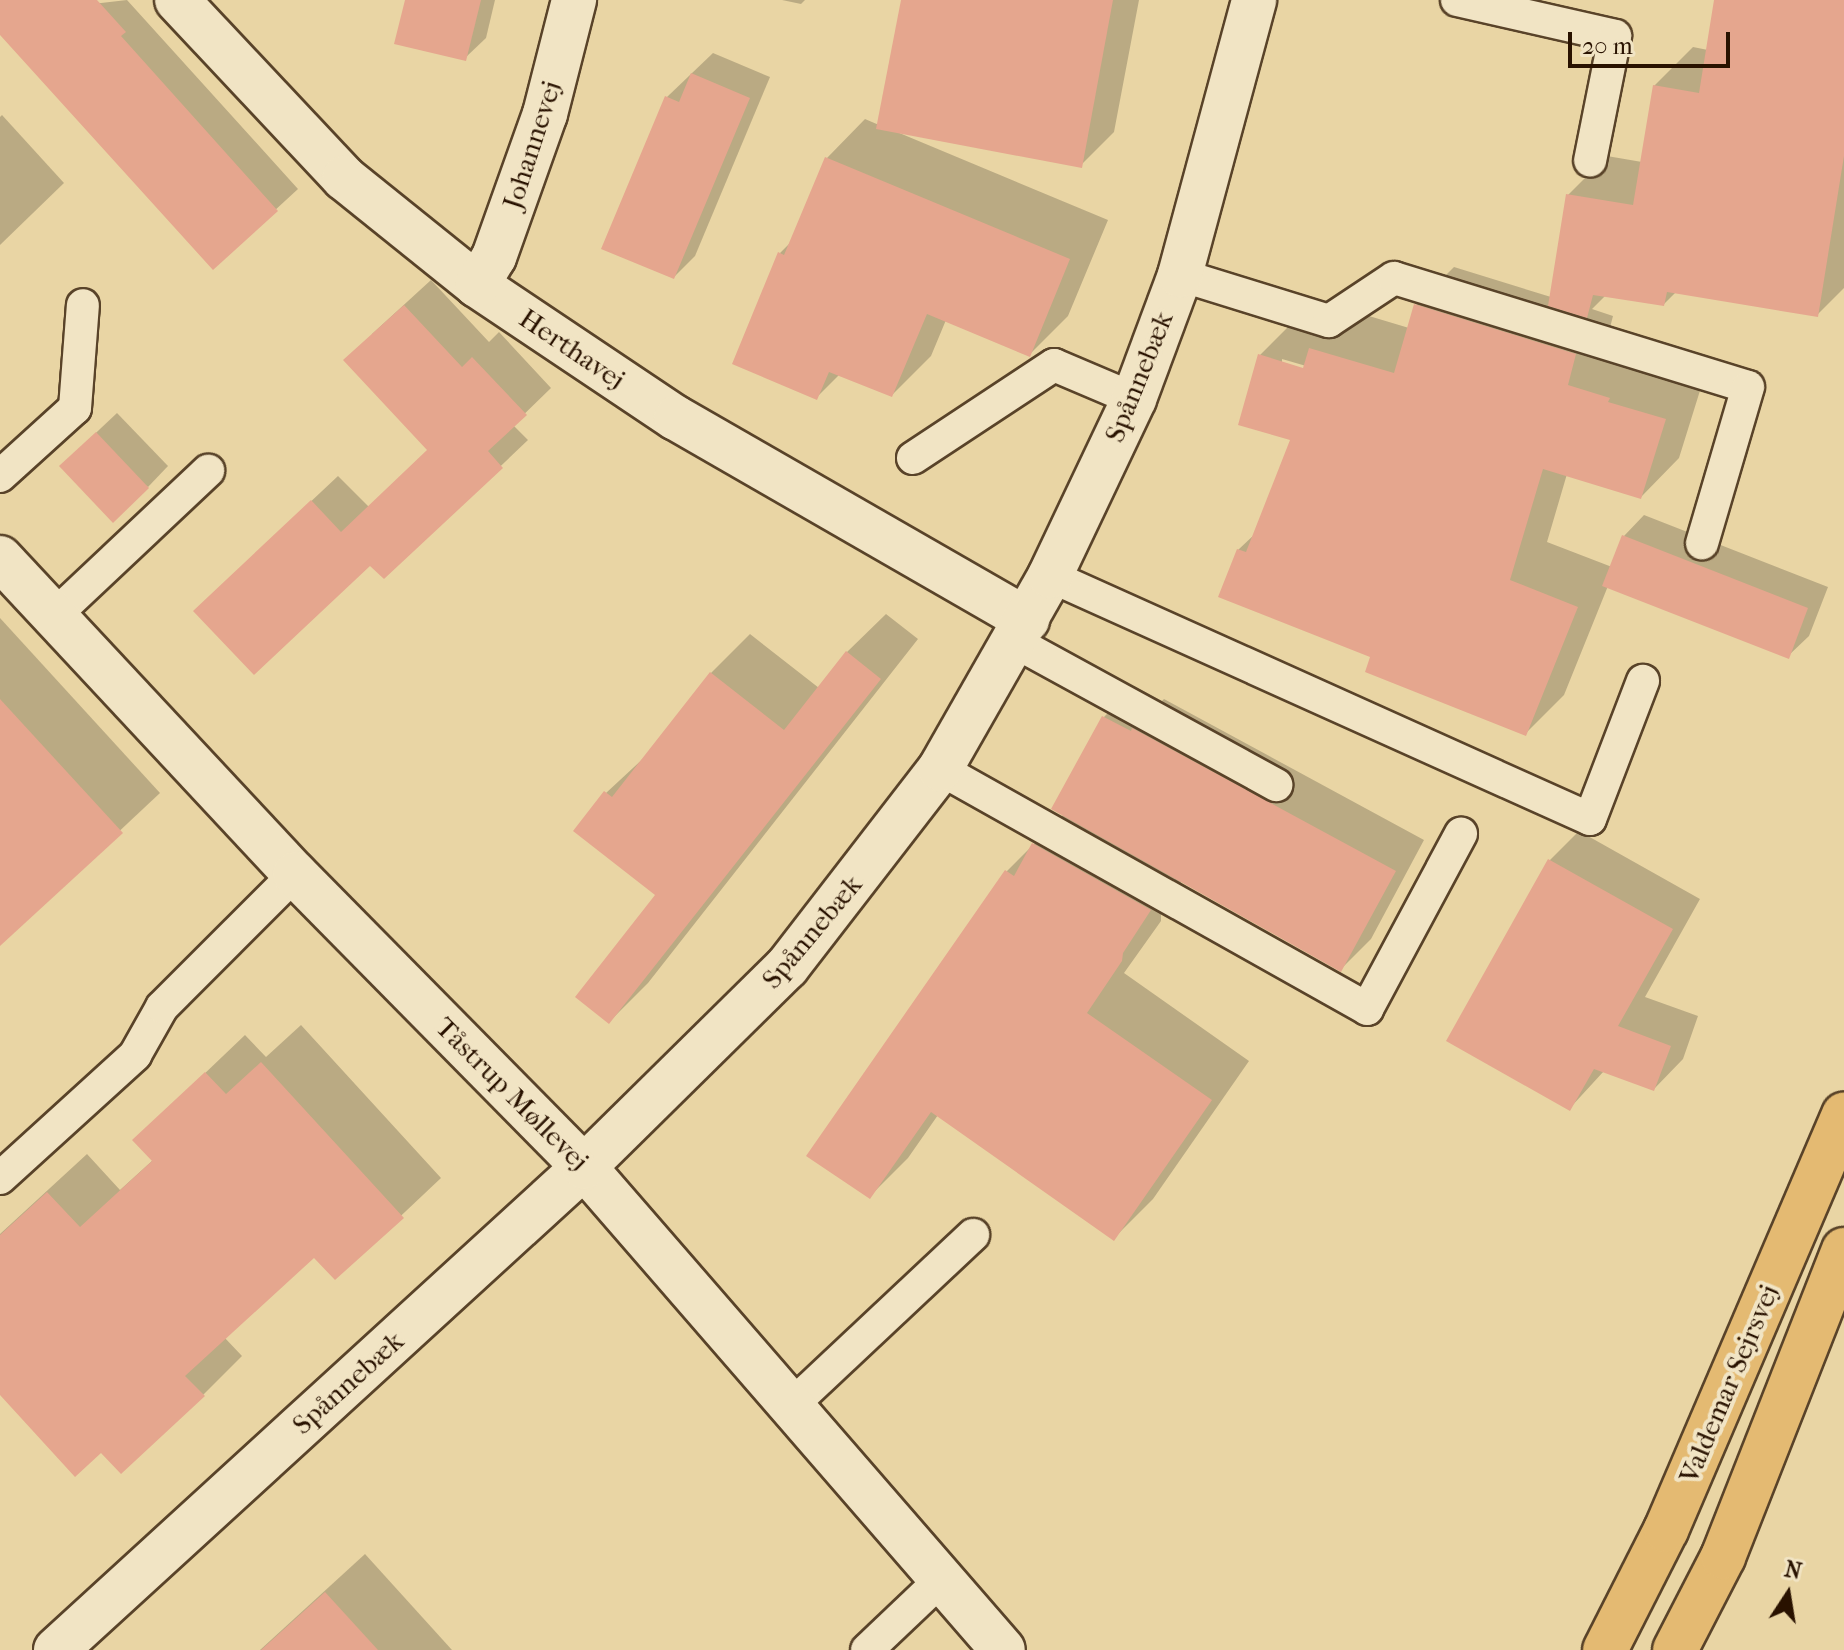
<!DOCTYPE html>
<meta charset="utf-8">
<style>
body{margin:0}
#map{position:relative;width:1844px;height:1650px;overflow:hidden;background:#e9d5a4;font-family:"IM FELL French Canon",serif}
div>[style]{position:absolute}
.shadow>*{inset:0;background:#0003}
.building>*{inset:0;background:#e5a68e}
.roads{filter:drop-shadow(2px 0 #594329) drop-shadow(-2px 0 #594329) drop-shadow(0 2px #594329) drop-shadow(0 -2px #594329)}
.service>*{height:32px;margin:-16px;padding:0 16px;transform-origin:16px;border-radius:16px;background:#f1e4c4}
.minor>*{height:44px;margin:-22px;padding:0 22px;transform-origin:22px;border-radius:22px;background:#f1e4c4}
.primary>*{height:44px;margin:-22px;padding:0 22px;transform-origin:22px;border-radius:22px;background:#e4ba72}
span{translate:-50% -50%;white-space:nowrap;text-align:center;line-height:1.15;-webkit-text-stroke:8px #f1e4c4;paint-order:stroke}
.street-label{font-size:28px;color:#291200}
.north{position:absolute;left:1748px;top:1554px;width:80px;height:80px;-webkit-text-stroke:6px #f1e4c4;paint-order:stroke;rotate:12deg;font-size:22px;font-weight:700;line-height:32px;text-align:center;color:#291200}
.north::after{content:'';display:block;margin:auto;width:28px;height:36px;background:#291200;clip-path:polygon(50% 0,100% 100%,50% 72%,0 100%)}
.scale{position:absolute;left:1568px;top:32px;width:162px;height:36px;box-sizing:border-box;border:4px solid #291200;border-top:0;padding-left:10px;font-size:24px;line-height:28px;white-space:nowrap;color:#291200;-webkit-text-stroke:6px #f1e4c4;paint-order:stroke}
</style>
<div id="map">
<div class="shadow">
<div style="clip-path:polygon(0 0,101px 3px,127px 0,298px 189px,213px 267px,0 32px)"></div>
<div style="clip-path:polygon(407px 0,495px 0,486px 38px,465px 58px)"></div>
<div style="clip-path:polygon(782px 0,805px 0,801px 4px)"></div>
<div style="clip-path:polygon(903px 0,1139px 0,1114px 132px,1081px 165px,897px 132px,1108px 220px,1068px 316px,1029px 355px,946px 320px,931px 356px,892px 395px,840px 374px,817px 397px,780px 253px,792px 241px,827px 158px,865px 119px,879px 125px)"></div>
<div style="clip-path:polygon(evenodd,1716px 0,1844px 0,1844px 288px,1817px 315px,1676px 292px,1664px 304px,1606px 295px,1592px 309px,1613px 316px,1605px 347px,1703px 381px,1679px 458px,1641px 497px,1567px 474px,1547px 542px,1612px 567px,1624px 536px,1644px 515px,1828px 587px,1809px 636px,1788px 656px,1608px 586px,1564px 695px,1526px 733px,1373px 655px,1238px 550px,1256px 533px,1292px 439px,1260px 355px,1298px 317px,1349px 310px,1409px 328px,1416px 305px,1454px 267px,1551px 297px,1568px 195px,1607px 156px,1642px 162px,1654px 86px,1693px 47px,1708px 50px,1716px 0,1282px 359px,1313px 368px,1312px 372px,1282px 364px,1282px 359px)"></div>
<div style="clip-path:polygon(713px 53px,770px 77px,695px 256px,674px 277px,604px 248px,667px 97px)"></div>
<div style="clip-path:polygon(2px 115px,64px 183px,0 245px,0 117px)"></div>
<div style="clip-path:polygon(431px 280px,489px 342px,499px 332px,551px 388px,513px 425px,528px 440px,384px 577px,371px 563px,222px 585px,338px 476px,369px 507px,429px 449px,372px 334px)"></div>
<div style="clip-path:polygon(117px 413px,168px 466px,148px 487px,82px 446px)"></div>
<div style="clip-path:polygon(886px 614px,918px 639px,648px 983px,609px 1022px,658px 895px,606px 793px,647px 755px,711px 673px,750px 634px,819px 688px,847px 652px)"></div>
<div style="clip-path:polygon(0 618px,160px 793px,0 943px)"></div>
<div style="clip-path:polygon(1134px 686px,1162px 701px,1164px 699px,1424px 840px,1371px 939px,1341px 969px,1182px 881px,1161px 912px,1161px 921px,1124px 973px,1249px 1061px,1153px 1199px,1114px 1238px,938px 1115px,908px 1158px,869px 1197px,1007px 871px,1064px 814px,1053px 809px,1104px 717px)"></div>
<div style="clip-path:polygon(1579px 831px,1700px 899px,1645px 997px,1698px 1016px,1683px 1059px,1654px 1089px,1604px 1071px,1570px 1108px,1550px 860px)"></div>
<div style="clip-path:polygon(301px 1025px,441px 1178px,335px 1278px,314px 1255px,224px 1337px,242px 1356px,203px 1395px,101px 1450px,0 1392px,0 1234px,87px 1154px,120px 1190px,153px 1160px,135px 1140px,245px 1035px,266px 1057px)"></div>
<div style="clip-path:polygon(365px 1554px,452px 1650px,260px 1650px)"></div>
</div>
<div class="building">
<div style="clip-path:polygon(0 0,97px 0,126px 32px,121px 36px,278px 211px,213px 270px,0 35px)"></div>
<div style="clip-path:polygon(405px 0,481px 0,466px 61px,394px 44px)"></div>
<div style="clip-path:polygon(901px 0,1113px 0,1082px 168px,876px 129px)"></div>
<div style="clip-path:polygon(1714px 0,1844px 0,1844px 156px,1818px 317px,1667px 292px,1664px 306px,1593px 295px,1587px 318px,1548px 306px,1566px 194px,1633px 205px,1653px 85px,1699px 93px)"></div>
<div style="clip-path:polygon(691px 73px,750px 98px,674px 279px,601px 249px,665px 96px,679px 102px)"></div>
<div style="clip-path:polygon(825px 157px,1070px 259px,1030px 357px,927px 314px,892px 397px,829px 372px,817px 400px,732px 364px,778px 252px,784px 255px)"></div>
<div style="clip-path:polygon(1414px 304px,1576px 354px,1568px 385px,1610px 398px,1608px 402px,1666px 419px,1641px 499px,1543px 469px,1510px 580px,1578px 607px,1526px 736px,1365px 672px,1370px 657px,1218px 597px,1237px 549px,1246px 552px,1290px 440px,1238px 425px,1258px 354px,1303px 368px,1309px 348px,1394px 373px)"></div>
<div style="clip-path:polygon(404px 305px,462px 367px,472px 357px,527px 415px,488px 451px,503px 468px,384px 579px,370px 566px,254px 675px,193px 611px,311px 500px,341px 532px,427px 450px,343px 360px)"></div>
<div style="clip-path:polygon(96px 432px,149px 488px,113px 523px,59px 466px)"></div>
<div style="clip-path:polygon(1622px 535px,1808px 608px,1789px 659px,1602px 586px)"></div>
<div style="clip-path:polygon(846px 651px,881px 679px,609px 1024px,575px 997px,655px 895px,573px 831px,604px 791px,612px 797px,710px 672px,784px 730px)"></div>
<div style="clip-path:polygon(0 699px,123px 833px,0 946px)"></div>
<div style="clip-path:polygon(1102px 716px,1131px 731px,1132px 728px,1396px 871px,1341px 972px,1051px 809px)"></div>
<div style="clip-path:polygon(1032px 843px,1151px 910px,1123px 953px,1122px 961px,1087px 1013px,1212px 1100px,1114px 1241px,931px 1112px,870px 1199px,806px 1156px,1005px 870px,1014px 876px)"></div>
<div style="clip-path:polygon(1548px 859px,1673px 929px,1618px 1026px,1671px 1046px,1654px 1091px,1594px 1069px,1570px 1111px,1446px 1041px)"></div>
<div style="clip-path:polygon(261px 1062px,404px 1218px,335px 1280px,314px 1258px,185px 1376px,205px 1396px,121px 1474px,101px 1453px,75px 1477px,0 1395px,0 1235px,47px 1192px,80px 1227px,152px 1161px,132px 1140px,205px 1072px,226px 1094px)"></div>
<div style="clip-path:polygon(325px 1592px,378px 1650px,261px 1650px)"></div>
</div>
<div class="roads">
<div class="service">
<div style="left:1457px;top:0;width:162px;rotate:12.8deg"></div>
<div style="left:1615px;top:36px;width:127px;rotate:101.3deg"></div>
<div style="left:1180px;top:275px;width:156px;rotate:17.2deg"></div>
<div style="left:1329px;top:321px;width:78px;rotate:-33.5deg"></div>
<div style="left:1394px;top:278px;width:370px;rotate:17.1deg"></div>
<div style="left:1748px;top:387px;width:163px;rotate:106.4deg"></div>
<div style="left:913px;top:458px;width:169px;rotate:-33.4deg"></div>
<div style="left:1054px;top:365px;width:87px;rotate:23deg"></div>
<div style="left:0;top:476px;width:101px;rotate:-42.2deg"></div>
<div style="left:75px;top:408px;width:103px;rotate:-85.6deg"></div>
<div style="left:1050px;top:576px;width:592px;rotate:24.23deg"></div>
<div style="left:1590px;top:819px;width:148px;rotate:-69deg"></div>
<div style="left:54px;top:616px;width:212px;rotate:-43.3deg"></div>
<div style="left:1015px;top:642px;width:298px;rotate:28.7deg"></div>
<div style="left:940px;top:769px;width:490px;rotate:29.3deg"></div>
<div style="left:1367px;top:1009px;width:199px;rotate:-61.8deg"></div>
<div style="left:0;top:1178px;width:183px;rotate:-42.3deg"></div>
<div style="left:135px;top:1055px;width:55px;rotate:-60.6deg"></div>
<div style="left:162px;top:1007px;width:188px;rotate:-45deg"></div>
<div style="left:791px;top:1406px;width:250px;rotate:-43.2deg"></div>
<div style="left:867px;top:1650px;width:105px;rotate:-43.5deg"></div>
</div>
<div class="minor">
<div style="left:177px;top:0;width:244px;rotate:46.8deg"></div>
<div style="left:344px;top:178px;width:171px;rotate:38.8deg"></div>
<div style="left:477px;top:285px;width:239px;rotate:33.8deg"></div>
<div style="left:676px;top:418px;width:405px;rotate:29.9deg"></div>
<div style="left:477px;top:285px;width:33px;rotate:-59deg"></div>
<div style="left:494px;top:257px;width:152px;rotate:-70.4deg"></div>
<div style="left:545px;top:114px;width:118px;rotate:-75.7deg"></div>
<div style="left:0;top:558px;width:432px;rotate:47deg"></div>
<div style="left:295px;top:874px;width:412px;rotate:45.4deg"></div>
<div style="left:584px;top:1167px;width:639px;rotate:49.06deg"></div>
<div style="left:56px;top:1650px;width:716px;rotate:-42.45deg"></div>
<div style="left:584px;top:1167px;width:285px;rotate:-44.6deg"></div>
<div style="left:787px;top:967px;width:250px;rotate:-52.3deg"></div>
<div style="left:940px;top:769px;width:222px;rotate:-60.3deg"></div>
<div style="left:1050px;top:576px;width:196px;rotate:-64.6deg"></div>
<div style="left:1134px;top:399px;width:132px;rotate:-69.6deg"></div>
<div style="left:1180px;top:275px;width:285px;rotate:-74.9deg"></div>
</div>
<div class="primary">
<div style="left:1605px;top:1650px;width:135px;rotate:-63.1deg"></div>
<div style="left:1666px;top:1530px;width:452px;rotate:-66.8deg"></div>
<div style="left:1675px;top:1650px;width:105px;rotate:-62.7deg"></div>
<div style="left:1723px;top:1557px;width:330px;rotate:-68.5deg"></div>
</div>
</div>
<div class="street-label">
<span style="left:532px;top:145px;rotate:-72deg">Johannevej</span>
<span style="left:572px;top:349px;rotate:34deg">Herthavej</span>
<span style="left:1139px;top:377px;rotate:-68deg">Spånnebæk</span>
<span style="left:812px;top:932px;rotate:-50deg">Spånnebæk</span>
<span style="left:512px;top:1094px;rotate:45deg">Tåstrup Møllevej</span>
<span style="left:348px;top:1383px;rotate:-42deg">Spånnebæk</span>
<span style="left:1729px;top:1384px;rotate:-67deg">Valdemar Sejrsvej</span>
</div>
<div class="north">N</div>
<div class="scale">20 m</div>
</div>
